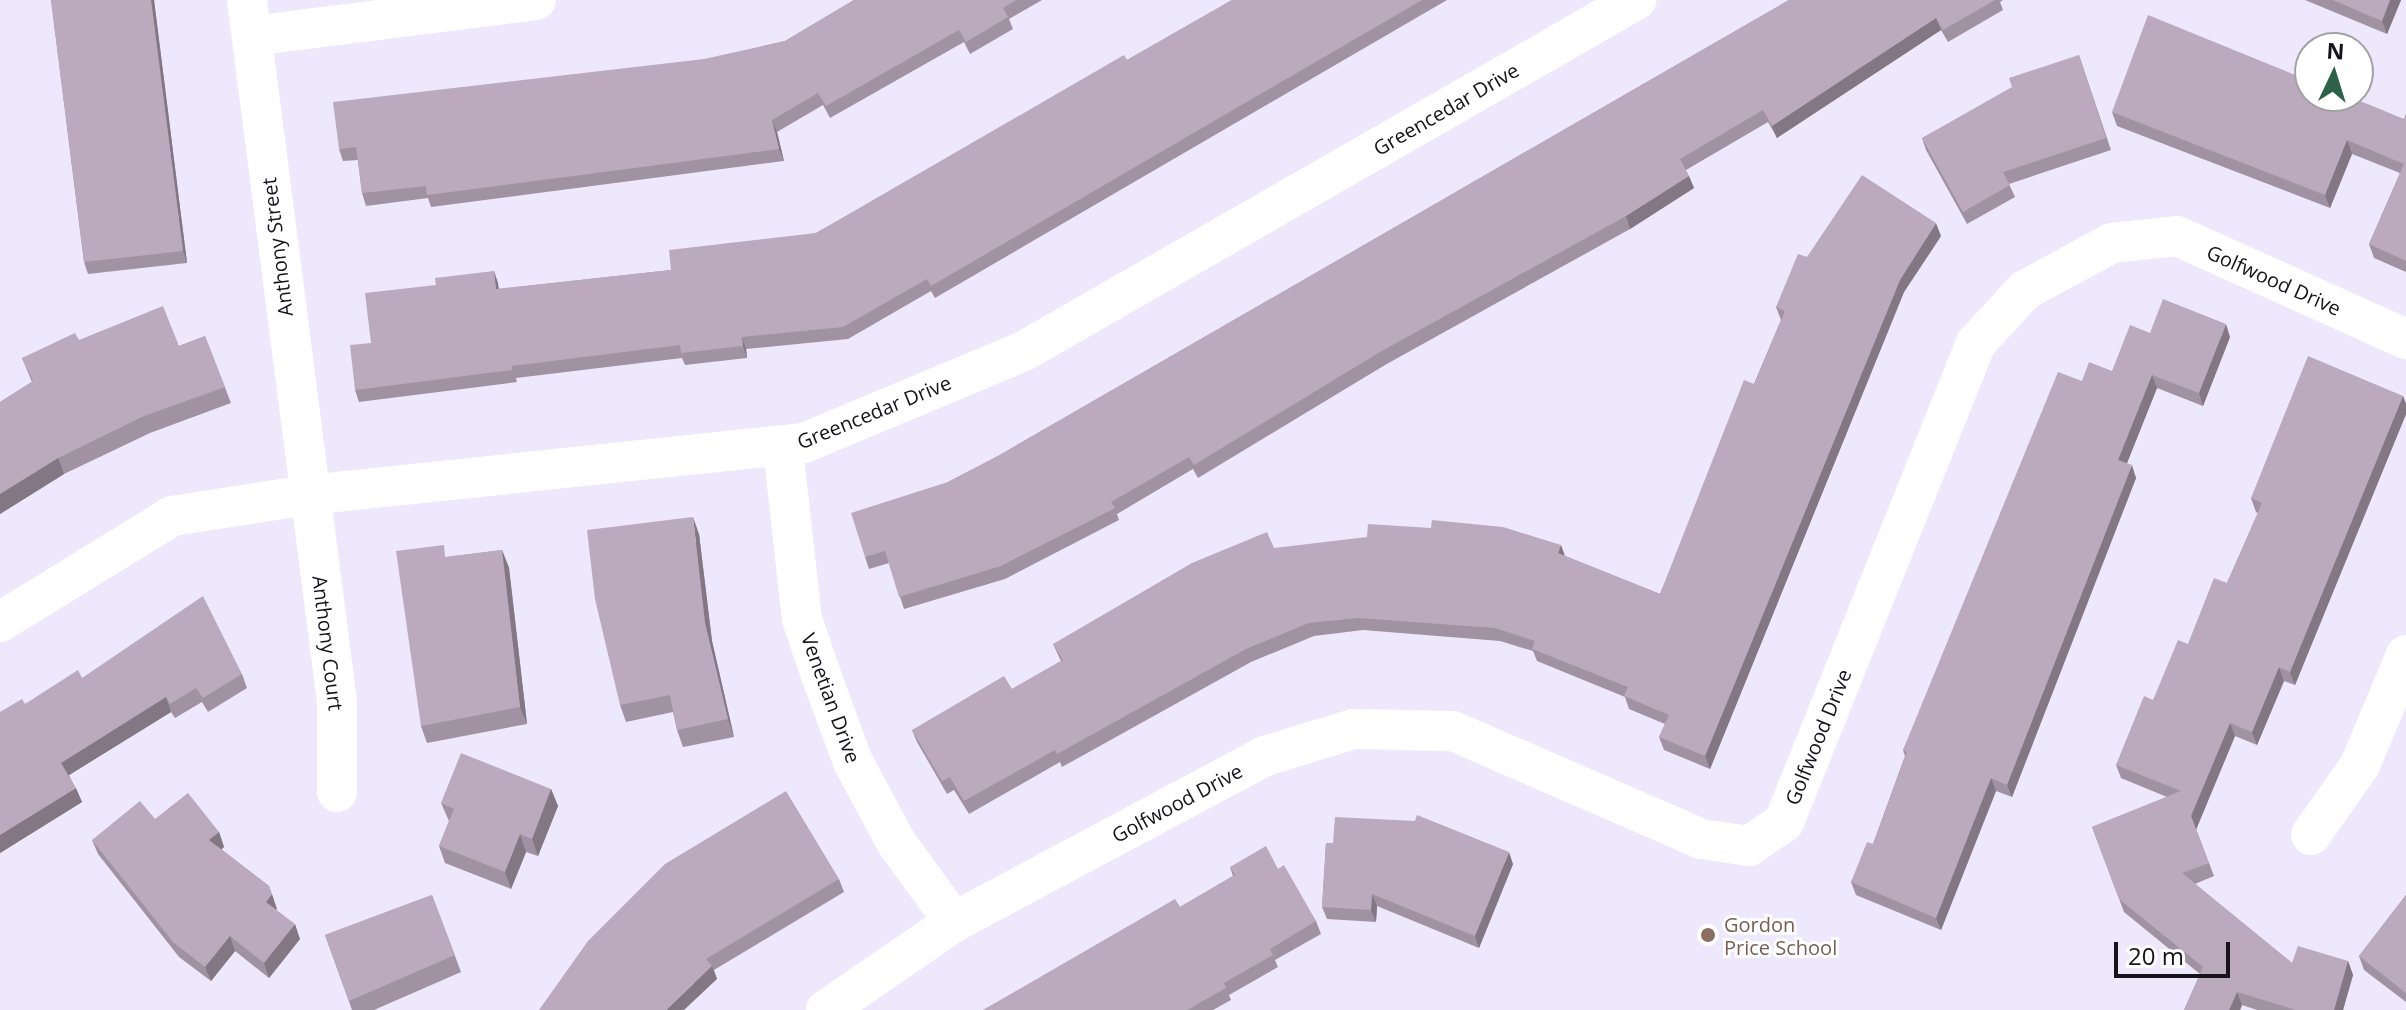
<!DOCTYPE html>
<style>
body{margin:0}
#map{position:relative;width:2406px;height:1010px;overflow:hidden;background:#ede8fc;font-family:"Open Sans",sans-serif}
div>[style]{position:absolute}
.minor>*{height:40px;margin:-20px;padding:0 20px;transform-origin:20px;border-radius:20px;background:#fff}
.wall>*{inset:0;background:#a192a3}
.shaded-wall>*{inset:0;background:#837784}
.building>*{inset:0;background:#bbaabd}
.dots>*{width:22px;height:22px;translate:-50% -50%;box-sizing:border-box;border:4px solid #fff;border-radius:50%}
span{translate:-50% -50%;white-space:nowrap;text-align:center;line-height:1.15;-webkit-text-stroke:6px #fff;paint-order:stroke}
.street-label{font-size:20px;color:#16131b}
.education-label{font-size:20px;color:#785e54}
.left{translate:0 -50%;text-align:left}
.north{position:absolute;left:2294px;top:32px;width:80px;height:80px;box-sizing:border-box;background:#fff;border:2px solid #a2a1a4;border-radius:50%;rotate:4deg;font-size:22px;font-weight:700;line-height:32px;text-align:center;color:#16131b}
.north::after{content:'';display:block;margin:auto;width:28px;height:36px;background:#2d6248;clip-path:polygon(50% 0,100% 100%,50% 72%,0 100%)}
.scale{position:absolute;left:2114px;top:942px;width:116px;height:36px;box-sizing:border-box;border:4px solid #16131b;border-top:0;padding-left:10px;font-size:24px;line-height:28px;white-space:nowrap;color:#16131b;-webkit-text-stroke:6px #fff;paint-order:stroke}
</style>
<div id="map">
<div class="minor">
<div style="left:247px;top:0;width:708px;rotate:82.69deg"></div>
<div style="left:337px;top:702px;width:90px;rotate:90deg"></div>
<div style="left:252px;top:36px;width:286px;rotate:-7.2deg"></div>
<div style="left:783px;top:448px;width:172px;rotate:83.7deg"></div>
<div style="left:802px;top:619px;width:62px;rotate:71.3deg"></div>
<div style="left:822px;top:678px;width:90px;rotate:69.7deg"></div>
<div style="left:853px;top:762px;width:91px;rotate:61.7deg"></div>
<div style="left:896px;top:842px;width:99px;rotate:54.1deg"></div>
<div style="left:0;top:622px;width:202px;rotate:-31.6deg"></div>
<div style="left:172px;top:516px;width:138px;rotate:-8.8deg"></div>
<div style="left:308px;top:495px;width:499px;rotate:-6deg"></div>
<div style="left:804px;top:443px;width:238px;rotate:-22.7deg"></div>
<div style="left:1024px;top:351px;width:706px;rotate:-29.84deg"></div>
<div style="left:2311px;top:835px;width:85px;rotate:-55deg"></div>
<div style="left:2360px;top:765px;width:119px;rotate:-67.3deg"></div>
<div style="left:826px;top:1010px;width:155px;rotate:-34.5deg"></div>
<div style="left:954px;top:922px;width:353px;rotate:-28.1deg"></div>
<div style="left:1265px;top:756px;width:93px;rotate:-16.9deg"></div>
<div style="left:1354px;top:729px;width:99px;rotate:1.2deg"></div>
<div style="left:1453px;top:731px;width:270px;rotate:23.5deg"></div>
<div style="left:1701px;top:839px;width:49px;rotate:8.3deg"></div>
<div style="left:1749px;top:846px;width:42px;rotate:-34.4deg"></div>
<div style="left:1784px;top:822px;width:516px;rotate:-68.16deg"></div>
<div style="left:1976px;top:343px;width:72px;rotate:-47.2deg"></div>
<div style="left:2025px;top:290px;width:99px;rotate:-28.4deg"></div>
<div style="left:2112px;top:243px;width:65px;rotate:-6.1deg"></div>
<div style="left:2177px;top:236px;width:251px;rotate:24.2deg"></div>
</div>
<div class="wall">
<div style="clip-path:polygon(51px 0,154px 0,187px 263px,88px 274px,84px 262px)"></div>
<div style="clip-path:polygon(854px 0,1042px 0,1009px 19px,1013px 29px,970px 54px,964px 42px,830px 118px,823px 105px,777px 132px,784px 161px,431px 207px,428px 198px,366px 206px,362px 193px,358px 160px,343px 161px,339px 149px,785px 41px)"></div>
<div style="clip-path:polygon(1232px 0,1447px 0,935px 298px,931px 291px,848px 339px,746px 349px,747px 358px,685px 365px,682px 358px,516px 378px,517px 382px,359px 402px,355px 390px,371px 343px,436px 285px,494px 271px,499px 289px,671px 270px,816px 233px,1127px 60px)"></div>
<div style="clip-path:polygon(1789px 0,2003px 0,2000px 2px,2003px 10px,1948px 42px,1941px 30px,1777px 138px,1768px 122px,1686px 170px,1694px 188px,1630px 229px,1385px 365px,1198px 478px,1193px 469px,1117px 514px,1119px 520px,1005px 579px,904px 609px,889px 563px,869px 569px,865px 557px,948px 482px,998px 456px)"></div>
<div style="clip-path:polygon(2305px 0,2401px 0,2387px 34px)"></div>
<div style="clip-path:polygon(2079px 55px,2111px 150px,2009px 184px,2015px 197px,1967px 224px,1926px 150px,1922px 138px)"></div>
<div style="clip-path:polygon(2112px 112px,2404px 119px,2406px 114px,2406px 272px,2374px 258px,2369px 244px,2400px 173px,2352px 154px,2330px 208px,2117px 126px)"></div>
<div style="clip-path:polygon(1941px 236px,1904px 292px,1710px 769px,1664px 750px,1659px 737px,1665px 724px,1629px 709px,1625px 697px,1537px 661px,1533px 651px,1500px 641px,1363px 630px,1314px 636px,1251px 662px,1062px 767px,1060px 762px,969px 814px,954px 790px,947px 794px,917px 742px,912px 730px,1012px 689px,1061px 661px,1053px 644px,1274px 548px,1561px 545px,1565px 556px,1660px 594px,1754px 384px,1781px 320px,1776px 307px,1807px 257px)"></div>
<div style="clip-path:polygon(2150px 333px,2230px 337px,2203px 406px,2157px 388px,2127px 463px,2136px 478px,2012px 797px,1996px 791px,1941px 930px,1856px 895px,1851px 882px,1873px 844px,1905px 756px,1903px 750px,2082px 381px,2112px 371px)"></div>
<div style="clip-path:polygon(205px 336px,231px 403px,150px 433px,64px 474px,0 514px,0 402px,32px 382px,22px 358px,79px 340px,179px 346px)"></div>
<div style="clip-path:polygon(2403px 396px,2406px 404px,2406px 414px,2295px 685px,2284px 681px,2257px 745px,2235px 736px,2196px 829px,2214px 876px,2195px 884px,2292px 963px,2348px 961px,2353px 975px,2343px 1010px,2257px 1010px,2242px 1005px,2240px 1010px,2184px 1010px,2200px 974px,2124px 912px,2092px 827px,2167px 797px,2121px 778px,2116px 765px,2153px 700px,2227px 583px,2258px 513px,2256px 512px,2251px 498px)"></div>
<div style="clip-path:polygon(699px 534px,712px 641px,734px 737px,683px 747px,677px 730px,673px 712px,626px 722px,620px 705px)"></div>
<div style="clip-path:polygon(502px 550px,509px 568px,527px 724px,427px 743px,421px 726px,448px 557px)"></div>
<div style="clip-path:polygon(242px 674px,247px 688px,208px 712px,202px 702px,175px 718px,171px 712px,69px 775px,82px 802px,0 853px,0 712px,25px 704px,82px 678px)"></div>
<div style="clip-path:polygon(551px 789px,558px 806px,538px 856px,526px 852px,511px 889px,445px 863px,439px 846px,449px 821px,441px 803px)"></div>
<div style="clip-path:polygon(155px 819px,219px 832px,224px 847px,221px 849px,269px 886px,276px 910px,300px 939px,269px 978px,235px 951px,211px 981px,179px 957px,98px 854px,92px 840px)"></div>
<div style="clip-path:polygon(1326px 843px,1513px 864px,1479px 948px,1377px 906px,1376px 922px,1327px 919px,1322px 907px)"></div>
<div style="clip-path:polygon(1230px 867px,1278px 869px,1316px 921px,1321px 934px,1275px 960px,1278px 967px,1229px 995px,1231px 1000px,1213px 1010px,983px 1010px,1180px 907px,1233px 876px)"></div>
<div style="clip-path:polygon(839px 879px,844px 892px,714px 970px,717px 979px,539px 1010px)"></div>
<div style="clip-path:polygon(432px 895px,461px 972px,374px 1010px,352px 1010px,325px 935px)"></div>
<div style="clip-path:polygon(2406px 895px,2406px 1002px,2364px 970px,2359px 956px)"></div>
</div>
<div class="shaded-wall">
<div style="clip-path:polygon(151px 0,154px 0,187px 263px,183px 251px)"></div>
<div style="clip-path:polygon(2390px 0,2401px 0,2387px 34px,2382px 21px)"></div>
<div style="clip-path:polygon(1936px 18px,1941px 30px,1777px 138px,1772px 126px)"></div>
<div style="clip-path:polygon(772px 120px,777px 132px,784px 161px,779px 149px)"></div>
<div style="clip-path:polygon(2347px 140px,2352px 154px,2330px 208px,2325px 195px)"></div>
<div style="clip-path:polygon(1689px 176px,1694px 188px,1630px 229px,1626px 216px)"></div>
<div style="clip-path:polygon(1936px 223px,1941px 236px,1904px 292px,1710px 769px,1705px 756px,1900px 280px)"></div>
<div style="clip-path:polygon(494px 271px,498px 283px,500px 301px,496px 289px)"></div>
<div style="clip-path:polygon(2226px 324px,2230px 337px,2203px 406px,2199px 393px)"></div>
<div style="clip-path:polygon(742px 337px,746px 349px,747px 358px,743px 346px)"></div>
<div style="clip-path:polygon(2152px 375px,2157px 388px,2123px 473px,2118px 460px)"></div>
<div style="clip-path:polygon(2403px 396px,2406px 404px,2406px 414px,2295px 685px,2290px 672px)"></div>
<div style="clip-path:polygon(58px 458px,64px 474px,0 514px,0 494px)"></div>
<div style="clip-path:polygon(2132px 465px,2136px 478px,2012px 797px,2007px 785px)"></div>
<div style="clip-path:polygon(693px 517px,699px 534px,712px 641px,734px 737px,728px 719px,705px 623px)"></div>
<div style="clip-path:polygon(1561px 545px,1565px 557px,1558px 553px)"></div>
<div style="clip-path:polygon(502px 550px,509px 568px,527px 724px,520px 707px)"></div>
<div style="clip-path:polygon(2279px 667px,2284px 681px,2257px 745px,2252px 732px)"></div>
<div style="clip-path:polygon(166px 697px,171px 712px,66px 777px,61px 763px)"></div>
<div style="clip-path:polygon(2230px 723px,2235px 736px,2196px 830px,2191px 816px)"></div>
<div style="clip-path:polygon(1991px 778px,1996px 791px,1941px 930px,1936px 918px)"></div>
<div style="clip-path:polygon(76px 788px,82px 802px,0 853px,0 835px)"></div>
<div style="clip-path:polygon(551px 789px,558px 806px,538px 856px,532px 839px)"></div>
<div style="clip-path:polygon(219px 832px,224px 847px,215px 855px,209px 840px)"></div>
<div style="clip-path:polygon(520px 834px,526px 852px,511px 889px,505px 872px)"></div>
<div style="clip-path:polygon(1509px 852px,1513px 864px,1479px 948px,1475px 936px)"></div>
<div style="clip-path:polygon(272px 894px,277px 909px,271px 916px,266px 902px)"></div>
<div style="clip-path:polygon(1372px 894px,1377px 906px,1376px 922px,1371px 910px)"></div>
<div style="clip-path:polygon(295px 924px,300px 939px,269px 978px,264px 963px)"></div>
<div style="clip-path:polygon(230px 936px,235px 951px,211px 981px,205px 967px)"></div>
<div style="clip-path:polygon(2348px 961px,2353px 975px,2343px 1010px,2334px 1010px)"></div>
<div style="clip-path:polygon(712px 966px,717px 979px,684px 1010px,666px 1010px)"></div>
<div style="clip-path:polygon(2237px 992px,2242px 1005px,2240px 1010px,2229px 1010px)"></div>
</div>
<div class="building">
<div style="clip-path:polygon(51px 0,151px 0,183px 251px,84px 262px)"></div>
<div style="clip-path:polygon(854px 0,1016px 0,1003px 8px,1008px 17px,966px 42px,959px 30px,826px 106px,818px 93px,772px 120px,779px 149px,427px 195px,426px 186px,362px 193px,356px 147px,339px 149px,333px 102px,704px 59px,785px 41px)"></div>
<div style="clip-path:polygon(1232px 0,1422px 0,931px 286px,927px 279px,843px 327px,742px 337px,743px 346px,681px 353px,680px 345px,512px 366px,512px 370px,355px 390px,350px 345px,371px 343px,365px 293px,436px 285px,435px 278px,494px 271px,496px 289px,671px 270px,669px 250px,816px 233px,1124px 55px,1127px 60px)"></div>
<div style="clip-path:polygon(1789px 0,1995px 0,1943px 30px,1936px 18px,1772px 126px,1763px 110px,1680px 159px,1689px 176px,1626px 216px,1380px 352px,1194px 465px,1189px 457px,1111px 502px,1115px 508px,1001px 566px,899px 597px,885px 551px,865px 557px,851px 513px,948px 482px,998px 456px)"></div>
<div style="clip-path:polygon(2333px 0,2390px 0,2382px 21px)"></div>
<div style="clip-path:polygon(2148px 15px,2310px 81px,2310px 96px,2348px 96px,2404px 119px,2406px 114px,2406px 261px,2369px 244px,2404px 164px,2347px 140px,2325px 195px,2112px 112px)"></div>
<div style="clip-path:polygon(2079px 55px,2106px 138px,2003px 172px,2010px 185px,1963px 212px,1922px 138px,2012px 87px,2009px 78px)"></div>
<div style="clip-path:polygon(1862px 175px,1936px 223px,1900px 280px,1705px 756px,1659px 737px,1669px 715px,1624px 696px,1628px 687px,1532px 649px,1535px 641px,1495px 628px,1358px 618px,1309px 623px,1246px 649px,1057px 754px,1055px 750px,964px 801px,950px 777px,942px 781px,912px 730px,1004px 676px,1012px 689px,1063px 660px,1053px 644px,1192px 563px,1267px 532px,1274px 548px,1367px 537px,1368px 524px,1431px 528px,1432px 520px,1503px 527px,1561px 545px,1558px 553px,1660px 594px,1744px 380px,1754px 384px,1785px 311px,1776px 307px,1798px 254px,1807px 257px)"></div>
<div style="clip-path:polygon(2163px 299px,2226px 324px,2199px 393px,2152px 375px,2118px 460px,2132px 465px,2007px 785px,1991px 778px,1936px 918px,1851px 882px,1867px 842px,1873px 844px,1907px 752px,1903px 750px,2058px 372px,2082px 381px,2089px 362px,2112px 371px,2130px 325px,2150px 333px)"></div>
<div style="clip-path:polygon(163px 306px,179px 346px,205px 336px,225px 387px,144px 416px,58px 458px,0 494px,0 402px,33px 381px,22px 358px,75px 333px,79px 340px)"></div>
<div style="clip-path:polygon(2308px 356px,2403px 396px,2290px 672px,2279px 667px,2252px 732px,2230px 723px,2191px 816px,2209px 863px,2182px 873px,2292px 963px,2298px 946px,2348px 961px,2334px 1010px,2296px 1010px,2237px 992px,2229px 1010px,2184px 1010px,2203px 967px,2119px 899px,2092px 827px,2181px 791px,2116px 765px,2144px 696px,2153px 700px,2178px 640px,2188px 644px,2214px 578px,2227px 583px,2262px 503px,2251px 498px)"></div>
<div style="clip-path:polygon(693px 517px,705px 623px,728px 719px,677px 730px,670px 695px,620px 705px,595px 599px,587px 530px)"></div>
<div style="clip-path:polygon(444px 545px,445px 557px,502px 550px,520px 707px,421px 726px,396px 551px)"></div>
<div style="clip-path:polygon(203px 596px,242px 674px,203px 698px,196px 688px,170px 704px,166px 697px,61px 763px,76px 788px,0 835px,0 712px,22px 699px,25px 704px,78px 670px,82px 678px)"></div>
<div style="clip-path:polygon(461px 753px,551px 789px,532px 839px,520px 834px,505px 872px,439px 846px,454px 809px,441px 803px)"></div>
<div style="clip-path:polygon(786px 791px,839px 879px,706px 959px,712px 966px,666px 1010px,539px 1010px,588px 941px,665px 864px)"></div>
<div style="clip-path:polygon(188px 793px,219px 832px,209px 840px,269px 886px,272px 894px,266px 902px,295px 924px,264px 963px,230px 936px,205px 967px,173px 942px,92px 840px,140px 801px,155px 819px)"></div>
<div style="clip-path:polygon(1417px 815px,1509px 852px,1475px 936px,1372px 894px,1371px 910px,1322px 907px,1326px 843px,1333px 843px,1335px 817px,1415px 821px)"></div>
<div style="clip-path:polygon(1266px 846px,1278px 869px,1284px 865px,1316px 921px,1270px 949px,1273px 955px,1224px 983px,1226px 988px,1187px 1010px,983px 1010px,1175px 899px,1180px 907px,1235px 875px,1230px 867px)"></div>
<div style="clip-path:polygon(432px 895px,455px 955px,349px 1001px,325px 935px)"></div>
<div style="clip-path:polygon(2406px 895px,2406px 993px,2359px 956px)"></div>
</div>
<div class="dots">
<div style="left:1708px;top:935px;background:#8d6e63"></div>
</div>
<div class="street-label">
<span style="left:1446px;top:109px;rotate:-30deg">Greencedar Drive</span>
<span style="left:277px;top:247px;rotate:-97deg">Anthony Street</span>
<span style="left:2274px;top:280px;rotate:24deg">Golfwood Drive</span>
<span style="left:874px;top:412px;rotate:-22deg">Greencedar Drive</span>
<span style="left:328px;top:643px;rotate:83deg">Anthony Court</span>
<span style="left:831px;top:698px;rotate:70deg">Venetian Drive</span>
<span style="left:1818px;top:737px;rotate:-68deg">Golfwood Drive</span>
<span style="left:1177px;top:803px;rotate:-28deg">Golfwood Drive</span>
</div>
<div class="education-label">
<span class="left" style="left:1724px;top:936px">Gordon<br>Price School</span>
</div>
<div class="north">N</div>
<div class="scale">20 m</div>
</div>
